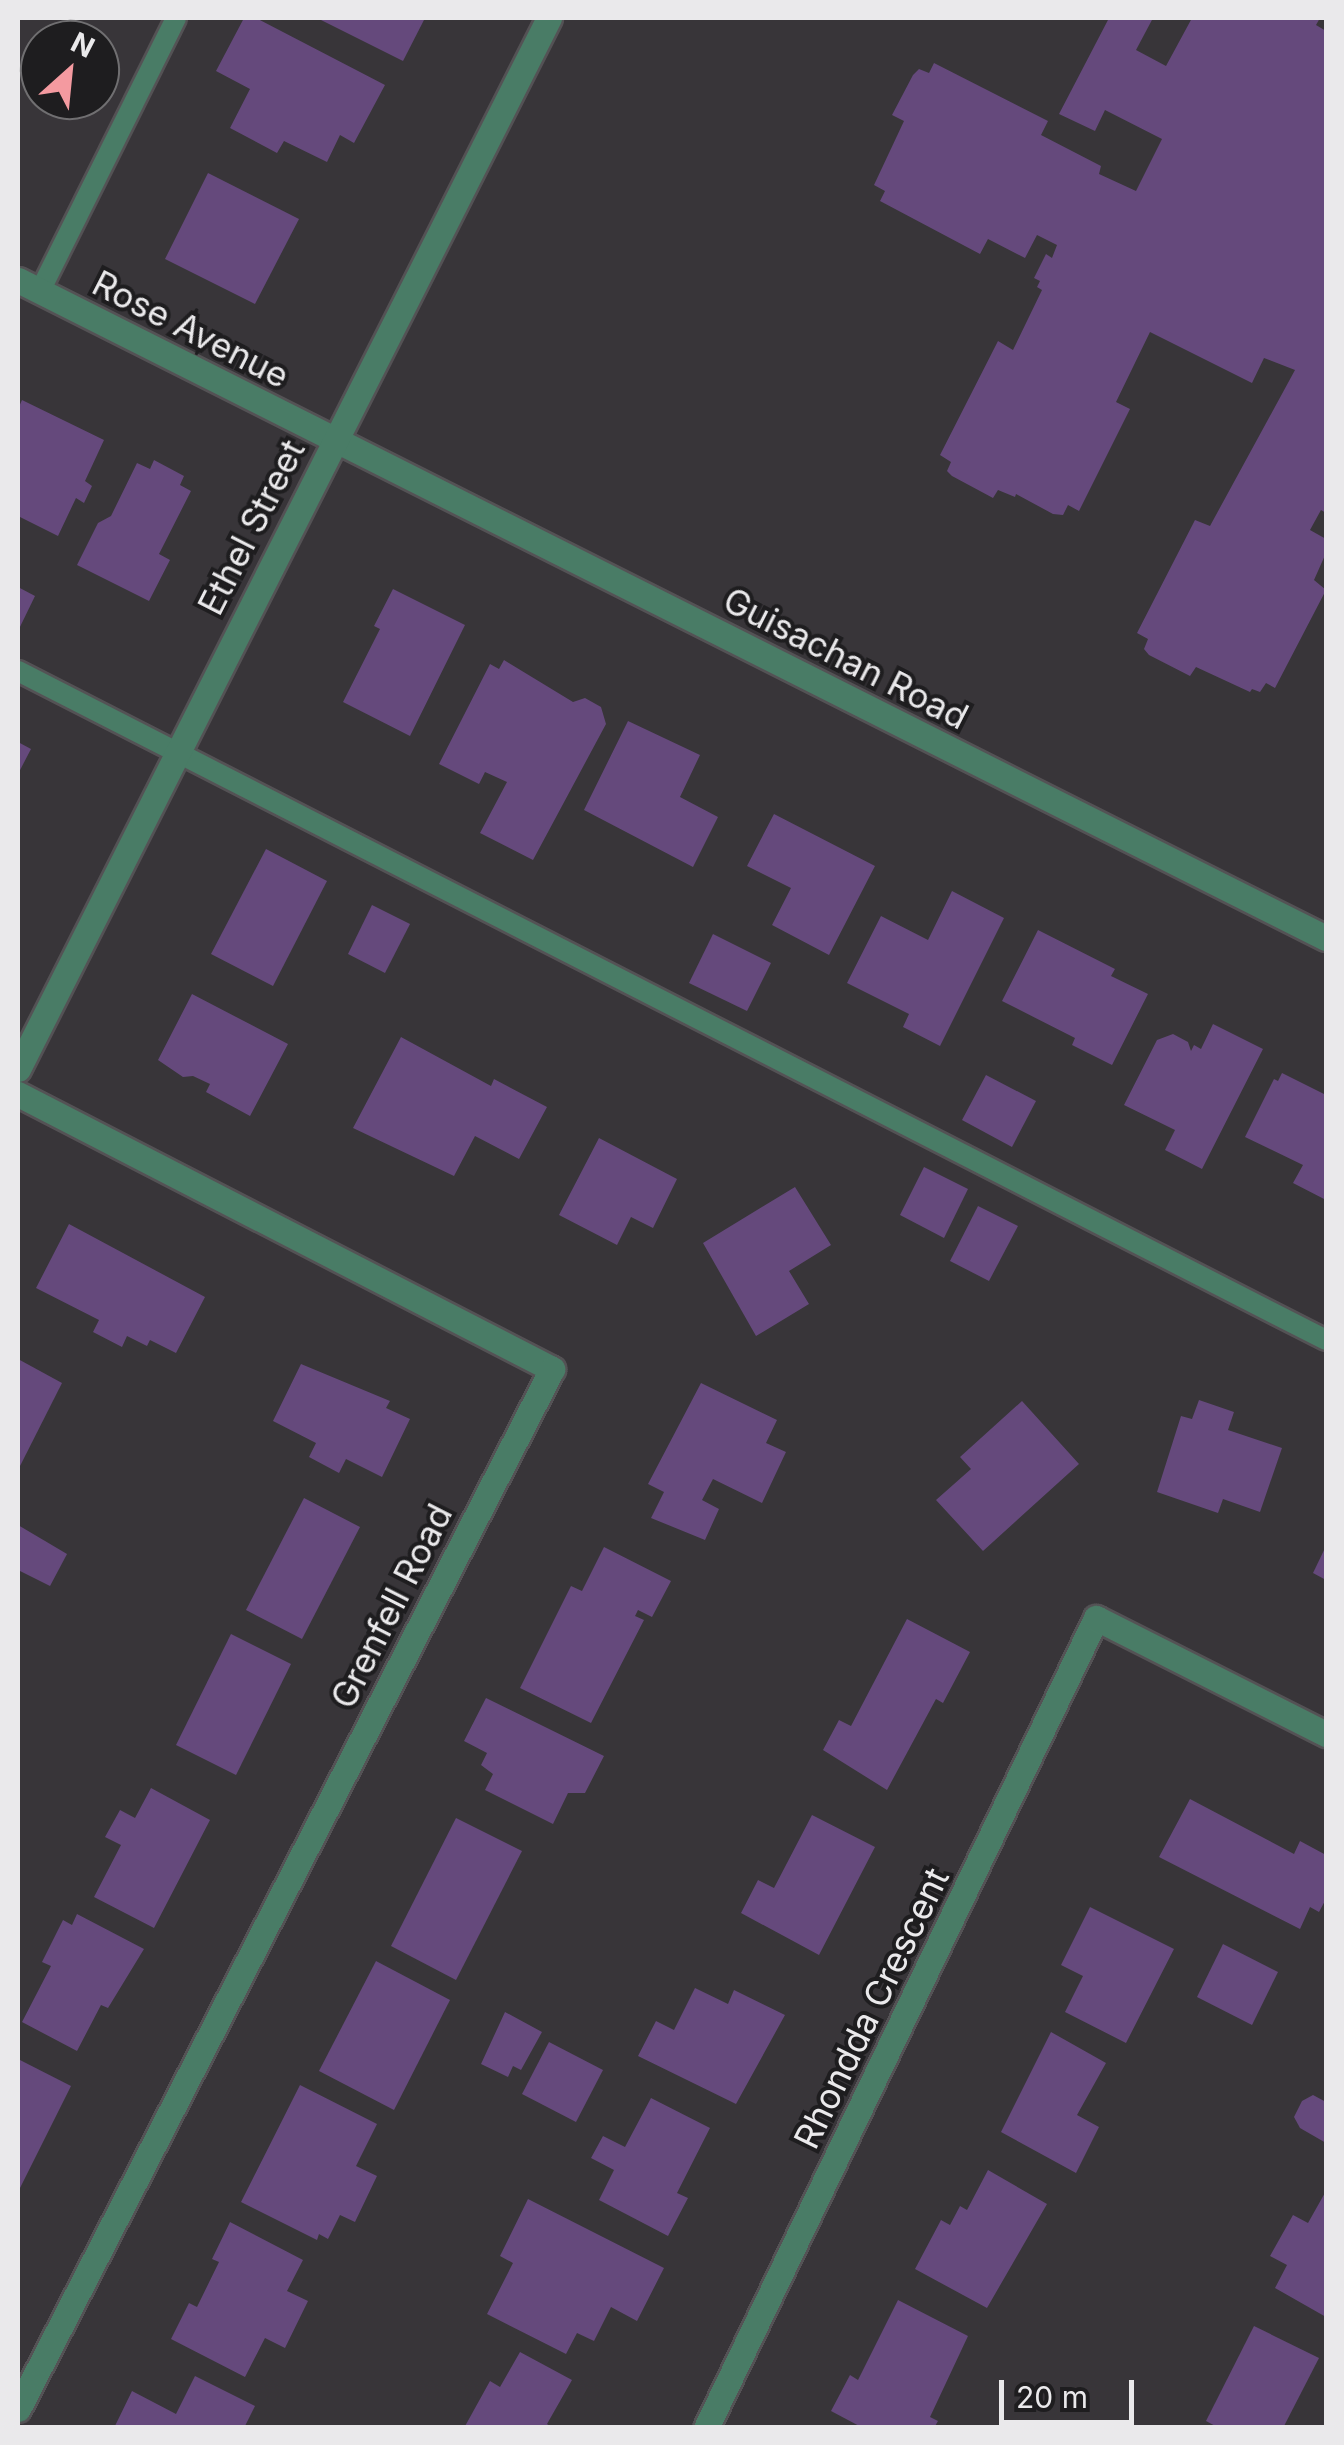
<!DOCTYPE html>
<style>
body{margin:0}
#map{position:relative;width:1344px;height:2445px;overflow:hidden;background:#383539;font-family:Inter,sans-serif}
div>[style]{position:absolute}
.building>*{inset:0;background:#65497c}
.roads{filter:drop-shadow(2px 0 #545255) drop-shadow(-2px 0 #545255) drop-shadow(0 2px #545255) drop-shadow(0 -2px #545255)}
.service>*{height:20px;margin:-10px;padding:0 10px;transform-origin:10px;border-radius:10px;background:#497c66}
.minor>*{height:25px;margin:-12.5px;padding:0 12.5px;transform-origin:12.5px;border-radius:12.5px;background:#497c66}
.tertiary>*{height:25px;margin:-12.5px;padding:0 12.5px;transform-origin:12.5px;border-radius:12.5px;background:#497c66}
span{translate:-50% -50%;white-space:nowrap;text-align:center;line-height:1.15;-webkit-text-stroke:8px #1e1d1f;paint-order:stroke}
.street-label{font-size:35px;color:#eae9eb}
.frame{position:absolute;inset:0;border:20px solid #eae9eb;pointer-events:none}
.north{position:absolute;left:20px;top:20px;width:100px;height:100px;box-sizing:border-box;background:#1e1d1f;border:2px solid #706f71;border-radius:50%;rotate:27deg;font-size:28px;font-weight:700;line-height:40px;text-align:center;color:#eae9eb}
.north::after{content:'';display:block;margin:auto;width:35px;height:45px;background:#f49aa0;clip-path:polygon(50% 0,100% 100%,50% 72%,0 100%)}
.scale{position:absolute;left:999px;top:2380px;width:135px;height:45px;box-sizing:border-box;border:5px solid #eae9eb;border-top:0;padding-left:12px;font-size:30px;line-height:35px;white-space:nowrap;color:#eae9eb;-webkit-text-stroke:8px #1e1d1f;paint-order:stroke}
</style>
<div id="map">
<div class="building">
<div style="clip-path:polygon(244px 18px,256px 18px,385px 85px,354px 143px,340px 135px,327px 162px,284px 141px,277px 153px,230px 128px,250px 89px,216px 71px)"></div>
<div style="clip-path:polygon(317px 18px,425px 18px,403px 61px)"></div>
<div style="clip-path:polygon(1109px 18px,1153px 18px,1136px 50px,1166px 66px,1192px 18px,1320px 18px,1316px 25px,1326px 31px,1326px 513px,1321px 510px,1310px 530px,1326px 539px,1326px 553px,1314px 580px,1326px 590px,1275px 688px,1266px 683px,1260px 692px,1252px 689px,1250px 692px,1196px 667px,1190px 676px,1149px 655px,1144px 649px,1148px 639px,1137px 633px,1195px 520px,1210px 526px,1295px 370px,1264px 358px,1252px 383px,1150px 332px,1116px 402px,1130px 409px,1079px 511px,1068px 505px,1063px 515px,1053px 514px,1016px 494px,1015px 497px,998px 490px,993px 498px,952px 476px,947px 471px,951px 462px,940px 455px,998px 341px,1013px 350px,1042px 290px,1037px 287px,1040px 281px,1034px 278px,1046px 254px,1052px 258px,1057px 245px,1037px 235px,1025px 258px,988px 239px,980px 254px,880px 201px,885px 191px,874px 185px,904px 121px,892px 115px,913px 75px,919px 69px,929px 73px,934px 63px,1048px 121px,1041px 135px,1101px 166px,1099px 174px,1136px 191px,1162px 139px,1105px 110px,1095px 131px,1059px 114px)"></div>
<div style="clip-path:polygon(208px 173px,299px 219px,255px 304px,165px 259px)"></div>
<div style="clip-path:polygon(22px 400px,104px 440px,85px 481px,92px 486px,84px 503px,76px 498px,58px 536px,18px 516px,18px 409px)"></div>
<div style="clip-path:polygon(154px 460px,184px 476px,180px 485px,191px 491px,159px 554px,170px 560px,149px 601px,77px 565px,98px 523px,111px 516px,137px 463px,150px 469px)"></div>
<div style="clip-path:polygon(18px 587px,35px 596px,18px 631px)"></div>
<div style="clip-path:polygon(393px 589px,465px 625px,410px 736px,343px 702px,380px 629px,374px 626px)"></div>
<div style="clip-path:polygon(504px 660px,573px 702px,585px 698px,601px 707px,606px 724px,533px 860px,480px 833px,507px 782px,485px 772px,479px 784px,439px 764px,490px 664px,499px 669px)"></div>
<div style="clip-path:polygon(628px 721px,700px 755px,680px 797px,718px 817px,693px 867px,584px 810px)"></div>
<div style="clip-path:polygon(18px 742px,31px 749px,18px 774px)"></div>
<div style="clip-path:polygon(774px 814px,875px 866px,829px 955px,772px 925px,791px 888px,747px 866px)"></div>
<div style="clip-path:polygon(266px 849px,327px 881px,273px 986px,211px 954px)"></div>
<div style="clip-path:polygon(952px 891px,1004px 918px,940px 1046px,903px 1027px,909px 1014px,847px 983px,881px 916px,928px 940px)"></div>
<div style="clip-path:polygon(372px 905px,410px 924px,385px 973px,348px 954px)"></div>
<div style="clip-path:polygon(1038px 930px,1115px 969px,1111px 976px,1148px 994px,1112px 1065px,1072px 1045px,1075px 1038px,1002px 1001px)"></div>
<div style="clip-path:polygon(713px 934px,771px 963px,747px 1011px,689px 983px)"></div>
<div style="clip-path:polygon(192px 994px,288px 1044px,250px 1116px,206px 1092px,210px 1084px,193px 1076px,183px 1077px,158px 1060px)"></div>
<div style="clip-path:polygon(1213px 1024px,1263px 1049px,1202px 1169px,1165px 1150px,1175px 1130px,1124px 1105px,1157px 1040px,1173px 1034px,1188px 1042px,1191px 1051px,1194px 1045px,1201px 1049px)"></div>
<div style="clip-path:polygon(401px 1037px,491px 1086px,494px 1079px,547px 1107px,519px 1159px,475px 1136px,454px 1176px,353px 1128px)"></div>
<div style="clip-path:polygon(1282px 1073px,1326px 1095px,1326px 1200px,1293px 1183px,1303px 1165px,1245px 1137px,1274px 1079px,1278px 1081px)"></div>
<div style="clip-path:polygon(986px 1075px,1036px 1101px,1012px 1147px,962px 1120px)"></div>
<div style="clip-path:polygon(599px 1138px,677px 1179px,653px 1228px,631px 1217px,617px 1245px,559px 1215px)"></div>
<div style="clip-path:polygon(924px 1167px,968px 1189px,944px 1238px,900px 1215px)"></div>
<div style="clip-path:polygon(795px 1187px,831px 1245px,789px 1271px,809px 1304px,756px 1336px,703px 1243px)"></div>
<div style="clip-path:polygon(978px 1206px,1018px 1226px,989px 1281px,950px 1261px)"></div>
<div style="clip-path:polygon(69px 1224px,205px 1297px,176px 1353px,150px 1340px,147px 1346px,127px 1336px,122px 1347px,93px 1332px,99px 1320px,36px 1288px)"></div>
<div style="clip-path:polygon(18px 1359px,62px 1383px,18px 1470px)"></div>
<div style="clip-path:polygon(301px 1364px,390px 1401px,386px 1408px,410px 1419px,382px 1477px,346px 1459px,339px 1473px,309px 1457px,316px 1443px,273px 1421px)"></div>
<div style="clip-path:polygon(701px 1383px,777px 1420px,766px 1443px,786px 1452px,762px 1503px,713px 1479px,702px 1500px,719px 1509px,705px 1540px,651px 1518px,664px 1492px,648px 1484px)"></div>
<div style="clip-path:polygon(1199px 1400px,1234px 1412px,1228px 1430px,1282px 1448px,1260px 1512px,1223px 1499px,1218px 1513px,1157px 1492px,1181px 1416px,1192px 1419px)"></div>
<div style="clip-path:polygon(1022px 1401px,1079px 1464px,983px 1551px,936px 1500px,971px 1469px,960px 1457px)"></div>
<div style="clip-path:polygon(304px 1498px,360px 1527px,302px 1639px,246px 1610px)"></div>
<div style="clip-path:polygon(18px 1525px,67px 1554px,50px 1586px,18px 1570px)"></div>
<div style="clip-path:polygon(1326px 1546px,1326px 1580px,1313px 1573px)"></div>
<div style="clip-path:polygon(604px 1547px,671px 1581px,652px 1617px,638px 1610px,635px 1616px,644px 1620px,591px 1723px,520px 1688px,571px 1586px,582px 1591px)"></div>
<div style="clip-path:polygon(907px 1619px,970px 1652px,943px 1703px,936px 1699px,887px 1790px,823px 1750px,839px 1720px,851px 1726px)"></div>
<div style="clip-path:polygon(231px 1634px,291px 1664px,236px 1775px,176px 1745px)"></div>
<div style="clip-path:polygon(486px 1698px,604px 1756px,585px 1793px,568px 1793px,553px 1824px,485px 1790px,493px 1774px,481px 1765px,487px 1753px,464px 1741px)"></div>
<div style="clip-path:polygon(151px 1788px,210px 1820px,154px 1928px,94px 1897px,121px 1845px,105px 1837px,120px 1810px,135px 1818px)"></div>
<div style="clip-path:polygon(1190px 1799px,1294px 1854px,1300px 1841px,1326px 1855px,1326px 1899px,1319px 1912px,1310px 1907px,1300px 1929px,1159px 1857px)"></div>
<div style="clip-path:polygon(812px 1815px,875px 1847px,819px 1955px,741px 1913px,758px 1880px,774px 1888px)"></div>
<div style="clip-path:polygon(456px 1818px,522px 1851px,456px 1980px,391px 1946px)"></div>
<div style="clip-path:polygon(1090px 1907px,1174px 1949px,1126px 2043px,1065px 2012px,1083px 1976px,1061px 1965px)"></div>
<div style="clip-path:polygon(77px 1914px,144px 1949px,108px 2008px,101px 2005px,77px 2051px,22px 2022px,51px 1966px,42px 1962px,63px 1920px,72px 1925px)"></div>
<div style="clip-path:polygon(1223px 1944px,1278px 1972px,1252px 2025px,1197px 1997px)"></div>
<div style="clip-path:polygon(376px 1961px,450px 2000px,394px 2110px,319px 2071px)"></div>
<div style="clip-path:polygon(695px 1988px,728px 2004px,734px 1990px,785px 2015px,736px 2104px,638px 2056px,656px 2021px,674px 2030px)"></div>
<div style="clip-path:polygon(505px 2012px,542px 2032px,521px 2070px,513px 2066px,508px 2077px,481px 2064px)"></div>
<div style="clip-path:polygon(1051px 2032px,1106px 2063px,1077px 2115px,1099px 2127px,1076px 2173px,1001px 2132px)"></div>
<div style="clip-path:polygon(549px 2042px,603px 2070px,576px 2122px,522px 2094px)"></div>
<div style="clip-path:polygon(18px 2059px,71px 2086px,18px 2192px)"></div>
<div style="clip-path:polygon(300px 2085px,377px 2124px,356px 2166px,377px 2176px,355px 2222px,340px 2215px,328px 2239px,319px 2234px,317px 2240px,241px 2202px)"></div>
<div style="clip-path:polygon(1313px 2095px,1326px 2102px,1326px 2143px,1300px 2128px,1294px 2117px,1302px 2101px)"></div>
<div style="clip-path:polygon(651px 2098px,710px 2128px,677px 2193px,688px 2198px,668px 2236px,599px 2200px,614px 2170px,591px 2158px,603px 2136px,625px 2147px)"></div>
<div style="clip-path:polygon(988px 2170px,1047px 2204px,987px 2308px,915px 2269px,941px 2220px,950px 2225px,960px 2206px,967px 2210px)"></div>
<div style="clip-path:polygon(1326px 2191px,1326px 2317px,1275px 2288px,1287px 2265px,1270px 2256px,1293px 2215px,1308px 2223px)"></div>
<div style="clip-path:polygon(528px 2199px,664px 2268px,637px 2321px,611px 2307px,594px 2341px,577px 2333px,566px 2354px,487px 2314px,513px 2263px,500px 2256px)"></div>
<div style="clip-path:polygon(230px 2222px,303px 2260px,287px 2291px,308px 2301px,285px 2348px,265px 2338px,245px 2377px,171px 2339px,189px 2303px,197px 2307px,219px 2262px,212px 2259px)"></div>
<div style="clip-path:polygon(898px 2300px,968px 2336px,930px 2417px,938px 2421px,934px 2428px,863px 2428px,831px 2411px,850px 2375px,858px 2380px)"></div>
<div style="clip-path:polygon(1254px 2326px,1319px 2358px,1283px 2428px,1219px 2428px,1206px 2421px)"></div>
<div style="clip-path:polygon(520px 2352px,572px 2380px,547px 2424px,553px 2428px,464px 2428px,490px 2381px,500px 2387px)"></div>
<div style="clip-path:polygon(195px 2376px,255px 2406px,244px 2428px,114px 2428px,132px 2391px,176px 2414px)"></div>
</div>
<div class="roads">
<div class="service">
<div style="left:40px;top:291px;width:305px;rotate:-63.5deg"></div>
<div style="left:18px;top:671px;width:1469px;rotate:27.09deg"></div>
</div>
<div class="minor">
<div style="left:18px;top:1094px;width:601px;rotate:27.25deg"></div>
<div style="left:552px;top:1369px;width:1169px;rotate:117.18deg"></div>
<div style="left:706px;top:2428px;width:899px;rotate:-64.29deg"></div>
<div style="left:1096px;top:1618px;width:258px;rotate:26.8deg"></div>
</div>
<div class="tertiary">
<div style="left:18px;top:280px;width:1464px;rotate:26.71deg"></div>
<div style="left:18px;top:1069px;width:1178px;rotate:-63.2deg"></div>
</div>
</div>
<div class="street-label">
<span style="left:191px;top:329px;rotate:27deg">Rose Avenue</span>
<span style="left:251px;top:527px;rotate:-63deg">Ethel Street</span>
<span style="left:846px;top:658px;rotate:27deg">Guisachan Road</span>
<span style="left:391px;top:1606px;rotate:-63deg">Grenfell Road</span>
<span style="left:871px;top:2008px;rotate:-64deg">Rhondda Crescent</span>
</div>
<div class="frame"></div>
<div class="north">N</div>
<div class="scale">20 m</div>
</div>
